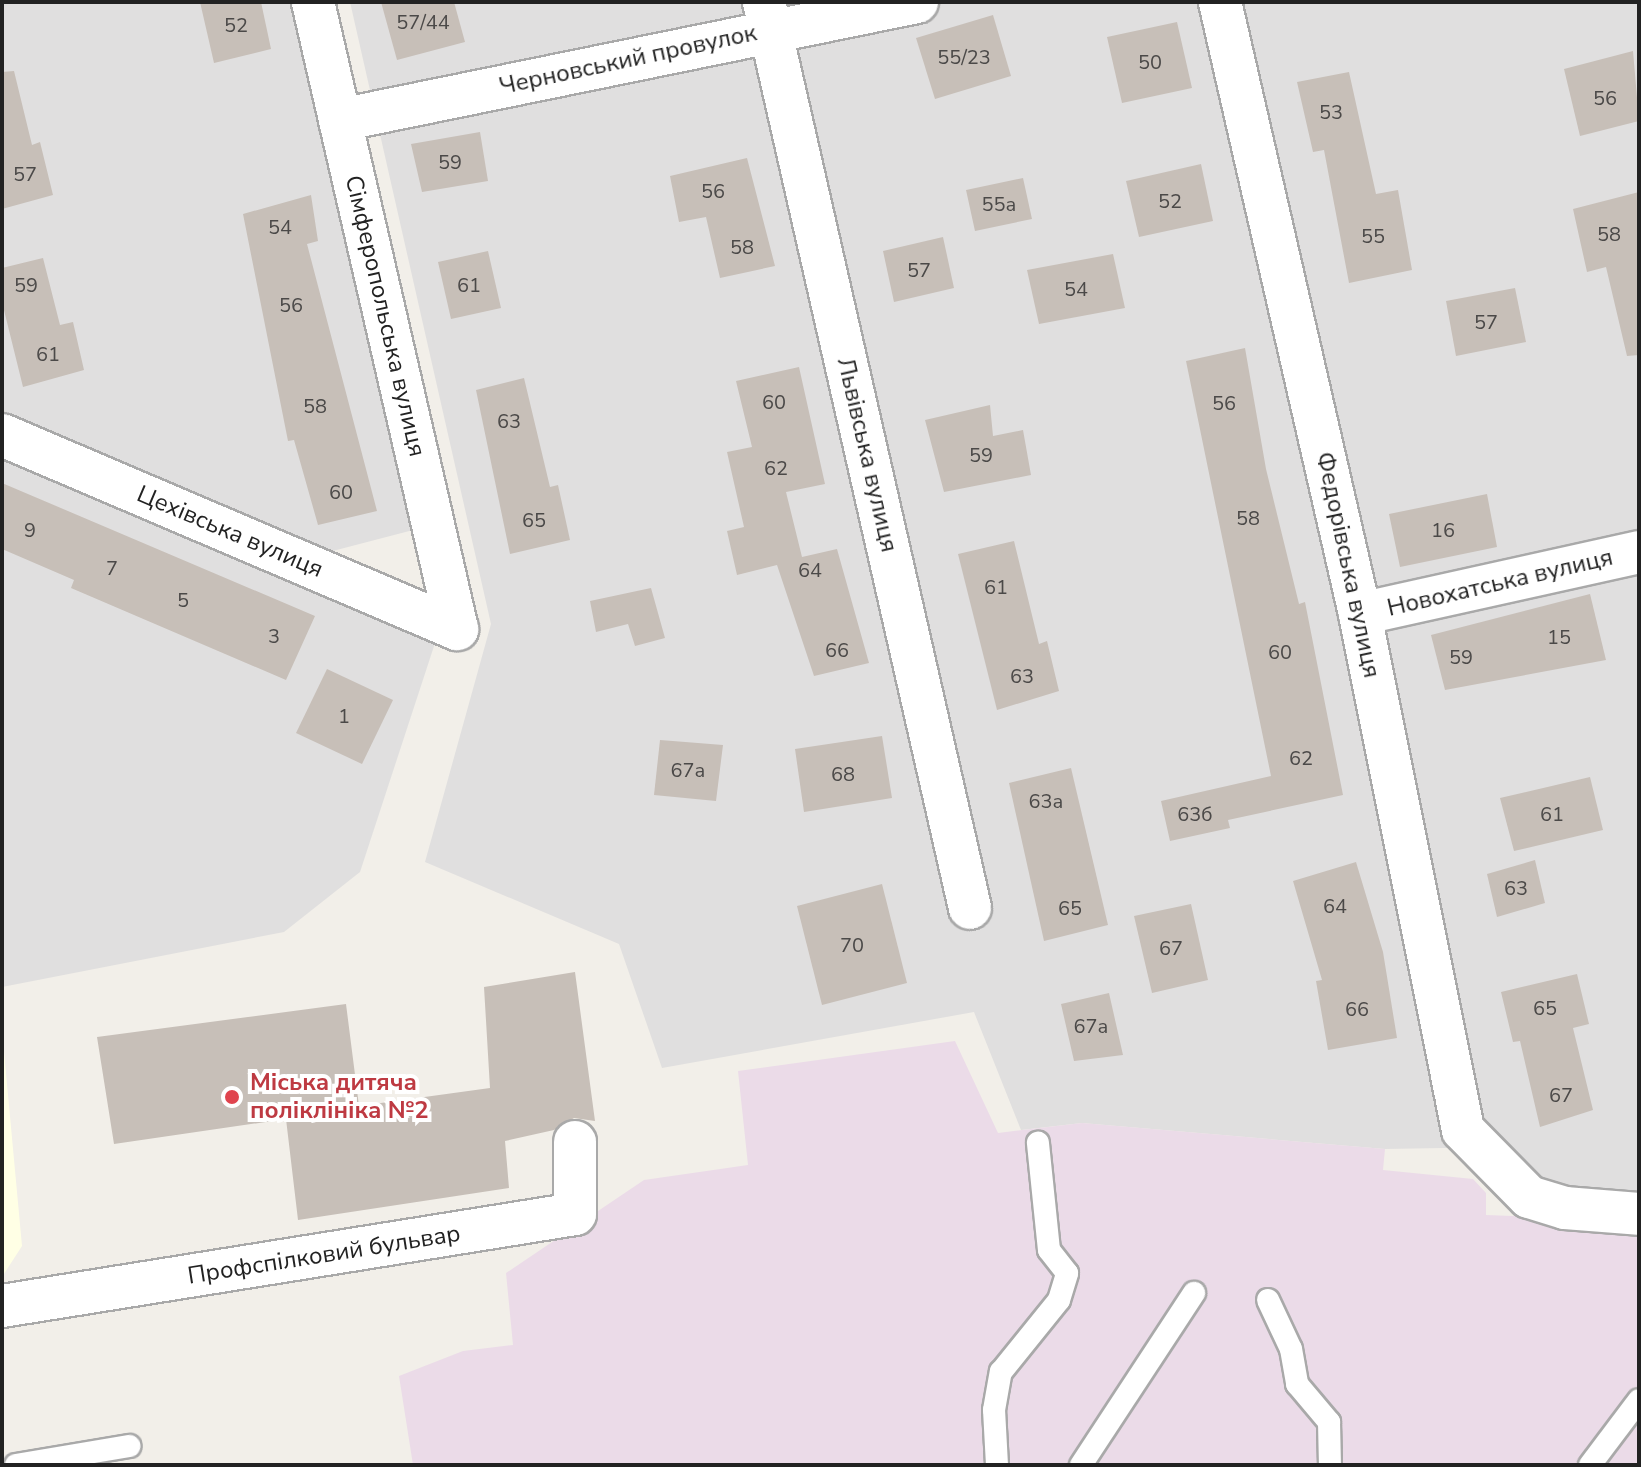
<!DOCTYPE html>
<meta charset="utf-8">
<style>
body{margin:0}
#map{position:relative;width:1641px;height:1467px;overflow:hidden;background:#f2efe9;font-family:"Nunito Sans",sans-serif}
div>[style]{position:absolute}
.residential>*{inset:0;background:#e0dfdf}
.industrial>*{inset:0;background:#ebdbe8}
.education>*{inset:0;background:#ffffe5}
.building>*{inset:0;background:#c7bfb8}
.roads{filter:drop-shadow(2px 0 #a9a9a9) drop-shadow(-2px 0 #a9a9a9) drop-shadow(0 2px #a9a9a9) drop-shadow(0 -2px #a9a9a9)}
.service>*{height:22px;margin:-11px;padding:0 11px;transform-origin:11px;border-radius:11px;background:#fff}
.minor>*{height:42px;margin:-21px;padding:0 21px;transform-origin:21px;border-radius:21px;background:#fff}
.dots>*{width:22px;height:22px;translate:-50% -50%;box-sizing:border-box;border:4px solid #fff;border-radius:50%}
span{translate:-50% -50%;white-space:nowrap;text-align:center;line-height:1.15;-webkit-text-stroke:8px #fff;paint-order:stroke}
.number-label{font-size:20px;color:#4b4948}
.number-label span{-webkit-text-stroke-width:0}
.street-label{font-size:24px;color:#222}
.health-label{font-size:24px;color:#be3a42;font-weight:700}
.left{translate:0 -50%;text-align:left}
.frame{position:absolute;inset:0;border:4px solid #222;pointer-events:none}
</style>
<div id="map">
<div class="residential">
<div style="clip-path:polygon(2px 2px,293px 2px,417px 529px,325px 553px,2px 410px)"></div>
<div style="clip-path:polygon(350px 2px,1639px 2px,1639px 1198px,1536px 1182px,1502px 1147px,1385px 1149px,1082px 1123px,1021px 1130px,974px 1012px,662px 1068px,619px 944px,425px 862px,491px 624px)"></div>
<div style="clip-path:polygon(2px 450px,436px 640px,360px 872px,284px 932px,2px 987px)"></div>
</div>
<div class="industrial">
<div style="clip-path:polygon(955px 1041px,998px 1133px,1082px 1123px,1385px 1149px,1383px 1170px,1473px 1179px,1486px 1193px,1486px 1215px,1638px 1221px,1639px 1465px,413px 1465px,399px 1376px,463px 1351px,513px 1345px,506px 1273px,644px 1180px,748px 1165px,738px 1071px)"></div>
</div>
<div class="education">
<div style="clip-path:polygon(2px 1030px,22px 1246px,2px 1277px)"></div>
</div>
<div class="building">
<div style="clip-path:polygon(200px 2px,261px 2px,271px 49px,214px 63px)"></div>
<div style="clip-path:polygon(381px 2px,454px 2px,465px 42px,397px 60px)"></div>
<div style="clip-path:polygon(993px 15px,1011px 76px,935px 99px,916px 38px)"></div>
<div style="clip-path:polygon(1177px 22px,1192px 88px,1122px 103px,1107px 37px)"></div>
<div style="clip-path:polygon(1633px 51px,1639px 121px,1580px 136px,1564px 69px)"></div>
<div style="clip-path:polygon(14px 71px,32px 145px,40px 142px,53px 195px,2px 209px,2px 72px)"></div>
<div style="clip-path:polygon(1349px 72px,1376px 194px,1398px 190px,1412px 270px,1349px 283px,1324px 150px,1313px 152px,1297px 82px)"></div>
<div style="clip-path:polygon(480px 132px,488px 181px,422px 192px,411px 144px)"></div>
<div style="clip-path:polygon(747px 158px,775px 266px,720px 278px,706px 217px,679px 222px,670px 176px)"></div>
<div style="clip-path:polygon(1201px 164px,1213px 221px,1139px 237px,1126px 181px)"></div>
<div style="clip-path:polygon(1023px 178px,1032px 219px,975px 231px,966px 190px)"></div>
<div style="clip-path:polygon(1639px 192px,1639px 355px,1627px 356px,1606px 267px,1587px 272px,1573px 209px)"></div>
<div style="clip-path:polygon(311px 195px,318px 241px,307px 244px,377px 511px,318px 525px,294px 440px,288px 441px,243px 214px)"></div>
<div style="clip-path:polygon(943px 237px,954px 288px,894px 302px,883px 251px)"></div>
<div style="clip-path:polygon(488px 251px,501px 308px,451px 319px,438px 262px)"></div>
<div style="clip-path:polygon(1113px 254px,1125px 308px,1039px 324px,1027px 270px)"></div>
<div style="clip-path:polygon(43px 258px,60px 325px,73px 322px,84px 370px,23px 387px,2px 302px,2px 268px)"></div>
<div style="clip-path:polygon(1515px 288px,1526px 342px,1456px 356px,1446px 301px)"></div>
<div style="clip-path:polygon(1245px 348px,1266px 469px,1299px 604px,1305px 602px,1343px 795px,1228px 820px,1230px 828px,1170px 841px,1161px 801px,1271px 776px,1186px 361px)"></div>
<div style="clip-path:polygon(799px 367px,825px 484px,786px 492px,802px 557px,837px 549px,869px 663px,814px 676px,777px 565px,737px 575px,727px 531px,744px 527px,727px 452px,752px 447px,736px 381px)"></div>
<div style="clip-path:polygon(524px 378px,550px 487px,558px 485px,570px 540px,510px 554px,476px 390px)"></div>
<div style="clip-path:polygon(990px 405px,993px 436px,1023px 430px,1031px 475px,944px 492px,925px 420px)"></div>
<div style="clip-path:polygon(2px 483px,315px 616px,286px 680px,71px 588px,74px 580px,2px 549px)"></div>
<div style="clip-path:polygon(1487px 494px,1497px 547px,1400px 567px,1389px 514px)"></div>
<div style="clip-path:polygon(1014px 541px,1039px 644px,1047px 641px,1059px 691px,997px 710px,958px 554px)"></div>
<div style="clip-path:polygon(651px 588px,665px 638px,635px 646px,628px 624px,596px 632px,590px 601px)"></div>
<div style="clip-path:polygon(1590px 594px,1606px 660px,1445px 690px,1431px 635px)"></div>
<div style="clip-path:polygon(327px 669px,393px 700px,362px 764px,296px 733px)"></div>
<div style="clip-path:polygon(882px 736px,892px 798px,804px 812px,795px 749px)"></div>
<div style="clip-path:polygon(660px 740px,723px 745px,716px 801px,654px 795px)"></div>
<div style="clip-path:polygon(1071px 768px,1108px 925px,1044px 941px,1009px 783px)"></div>
<div style="clip-path:polygon(1590px 777px,1603px 830px,1514px 851px,1500px 798px)"></div>
<div style="clip-path:polygon(1535px 860px,1545px 903px,1497px 917px,1487px 874px)"></div>
<div style="clip-path:polygon(1356px 862px,1383px 952px,1397px 1038px,1328px 1050px,1316px 981px,1322px 980px,1293px 881px)"></div>
<div style="clip-path:polygon(882px 884px,907px 983px,822px 1005px,797px 906px)"></div>
<div style="clip-path:polygon(1191px 904px,1208px 980px,1152px 993px,1134px 916px)"></div>
<div style="clip-path:polygon(575px 972px,595px 1121px,574px 1118px,554px 1130px,505px 1141px,509px 1188px,298px 1220px,286px 1119px,114px 1144px,97px 1037px,346px 1004px,359px 1106px,490px 1088px,484px 987px)"></div>
<div style="clip-path:polygon(1577px 974px,1589px 1024px,1573px 1028px,1593px 1110px,1540px 1127px,1520px 1041px,1513px 1042px,1501px 992px)"></div>
<div style="clip-path:polygon(1109px 993px,1123px 1055px,1074px 1061px,1061px 1004px)"></div>
</div>
<div class="roads">
<div class="service">
<div style="left:1268px;top:1300px;width:54px;rotate:64.9deg"></div>
<div style="left:1291px;top:1349px;width:36px;rotate:80deg"></div>
<div style="left:1297px;top:1384px;width:50px;rotate:49.9deg"></div>
<div style="left:1329px;top:1422px;width:43px;rotate:88.7deg"></div>
<div style="left:16px;top:1465px;width:115px;rotate:-9.5deg"></div>
<div style="left:997px;top:1465px;width:55px;rotate:-93.1deg"></div>
<div style="left:994px;top:1410px;width:39px;rotate:-80deg"></div>
<div style="left:1001px;top:1372px;width:92px;rotate:-51.1deg"></div>
<div style="left:1059px;top:1300px;width:28px;rotate:-73deg"></div>
<div style="left:1067px;top:1273px;width:29px;rotate:-128deg"></div>
<div style="left:1049px;top:1250px;width:108px;rotate:-95.9deg"></div>
<div style="left:1081px;top:1465px;width:206px;rotate:-56.7deg"></div>
<div style="left:1590px;top:1465px;width:81px;rotate:-53deg"></div>
</div>
<div class="minor">
<div style="left:313px;top:2px;width:643px;rotate:77.07deg"></div>
<div style="left:764px;top:2px;width:929px;rotate:77.19deg"></div>
<div style="left:1220px;top:2px;width:628px;rotate:77.11deg"></div>
<div style="left:1360px;top:614px;width:526px;rotate:78.71deg"></div>
<div style="left:1463px;top:1130px;width:94px;rotate:45.4deg"></div>
<div style="left:1529px;top:1197px;width:38px;rotate:17deg"></div>
<div style="left:1565px;top:1208px;width:74px;rotate:4.6deg"></div>
<div style="left:340px;top:120px;width:589px;rotate:-11.56deg"></div>
<div style="left:2px;top:435px;width:495px;rotate:23.1deg"></div>
<div style="left:1360px;top:614px;width:286px;rotate:-12.5deg"></div>
<div style="left:2px;top:1306px;width:580px;rotate:-9.12deg"></div>
<div style="left:575px;top:1214px;width:72px;rotate:-90deg"></div>
</div>
</div>
<div class="dots">
<div style="left:232px;top:1097px;background:#e0444e"></div>
</div>
<div class="number-label">
<span style="left:423px;top:22px">57/44</span>
<span style="left:236px;top:25px">52</span>
<span style="left:964px;top:57px">55/23</span>
<span style="left:1150px;top:62px">50</span>
<span style="left:1605px;top:98px">56</span>
<span style="left:1331px;top:112px">53</span>
<span style="left:450px;top:162px">59</span>
<span style="left:25px;top:174px">57</span>
<span style="left:713px;top:191px">56</span>
<span style="left:1170px;top:201px">52</span>
<span style="left:999px;top:204px">55а</span>
<span style="left:280px;top:227px">54</span>
<span style="left:1609px;top:234px">58</span>
<span style="left:1373px;top:236px">55</span>
<span style="left:742px;top:247px">58</span>
<span style="left:919px;top:270px">57</span>
<span style="left:26px;top:285px">59</span>
<span style="left:469px;top:285px">61</span>
<span style="left:1076px;top:289px">54</span>
<span style="left:291px;top:305px">56</span>
<span style="left:1486px;top:322px">57</span>
<span style="left:48px;top:354px">61</span>
<span style="left:774px;top:402px">60</span>
<span style="left:1224px;top:403px">56</span>
<span style="left:315px;top:406px">58</span>
<span style="left:509px;top:421px">63</span>
<span style="left:981px;top:455px">59</span>
<span style="left:776px;top:468px">62</span>
<span style="left:341px;top:492px">60</span>
<span style="left:1248px;top:518px">58</span>
<span style="left:534px;top:520px">65</span>
<span style="left:30px;top:530px">9</span>
<span style="left:1443px;top:530px">16</span>
<span style="left:112px;top:568px">7</span>
<span style="left:810px;top:570px">64</span>
<span style="left:996px;top:587px">61</span>
<span style="left:183px;top:600px">5</span>
<span style="left:274px;top:636px">3</span>
<span style="left:1559px;top:637px">15</span>
<span style="left:837px;top:650px">66</span>
<span style="left:1280px;top:652px">60</span>
<span style="left:1461px;top:657px">59</span>
<span style="left:1022px;top:676px">63</span>
<span style="left:344px;top:716px">1</span>
<span style="left:1301px;top:758px">62</span>
<span style="left:688px;top:770px">67а</span>
<span style="left:843px;top:774px">68</span>
<span style="left:1046px;top:801px">63а</span>
<span style="left:1195px;top:814px">63б</span>
<span style="left:1552px;top:814px">61</span>
<span style="left:1516px;top:888px">63</span>
<span style="left:1335px;top:906px">64</span>
<span style="left:1070px;top:908px">65</span>
<span style="left:852px;top:945px">70</span>
<span style="left:1171px;top:948px">67</span>
<span style="left:1545px;top:1008px">65</span>
<span style="left:1357px;top:1009px">66</span>
<span style="left:1091px;top:1026px">67а</span>
<span style="left:1561px;top:1095px">67</span>
</div>
<div class="street-label">
<span style="left:628px;top:60px;rotate:-12deg">Черновський провулок</span>
<span style="left:385px;top:316px;rotate:77deg">Сімферопольська вулиця</span>
<span style="left:867px;top:455px;rotate:77deg">Львівська вулиця</span>
<span style="left:230px;top:532px;rotate:23deg">Цехівська вулиця</span>
<span style="left:1348px;top:565px;rotate:78deg">Федорівська вулиця</span>
<span style="left:1500px;top:583px;rotate:-13deg">Новохатська вулиця</span>
<span style="left:324px;top:1255px;rotate:-9deg">Профспілковий бульвар</span>
</div>
<div class="health-label">
<span class="left" style="left:250px;top:1097px">Міська дитяча<br>поліклініка №2</span>
</div>
<div class="frame"></div>
</div>
